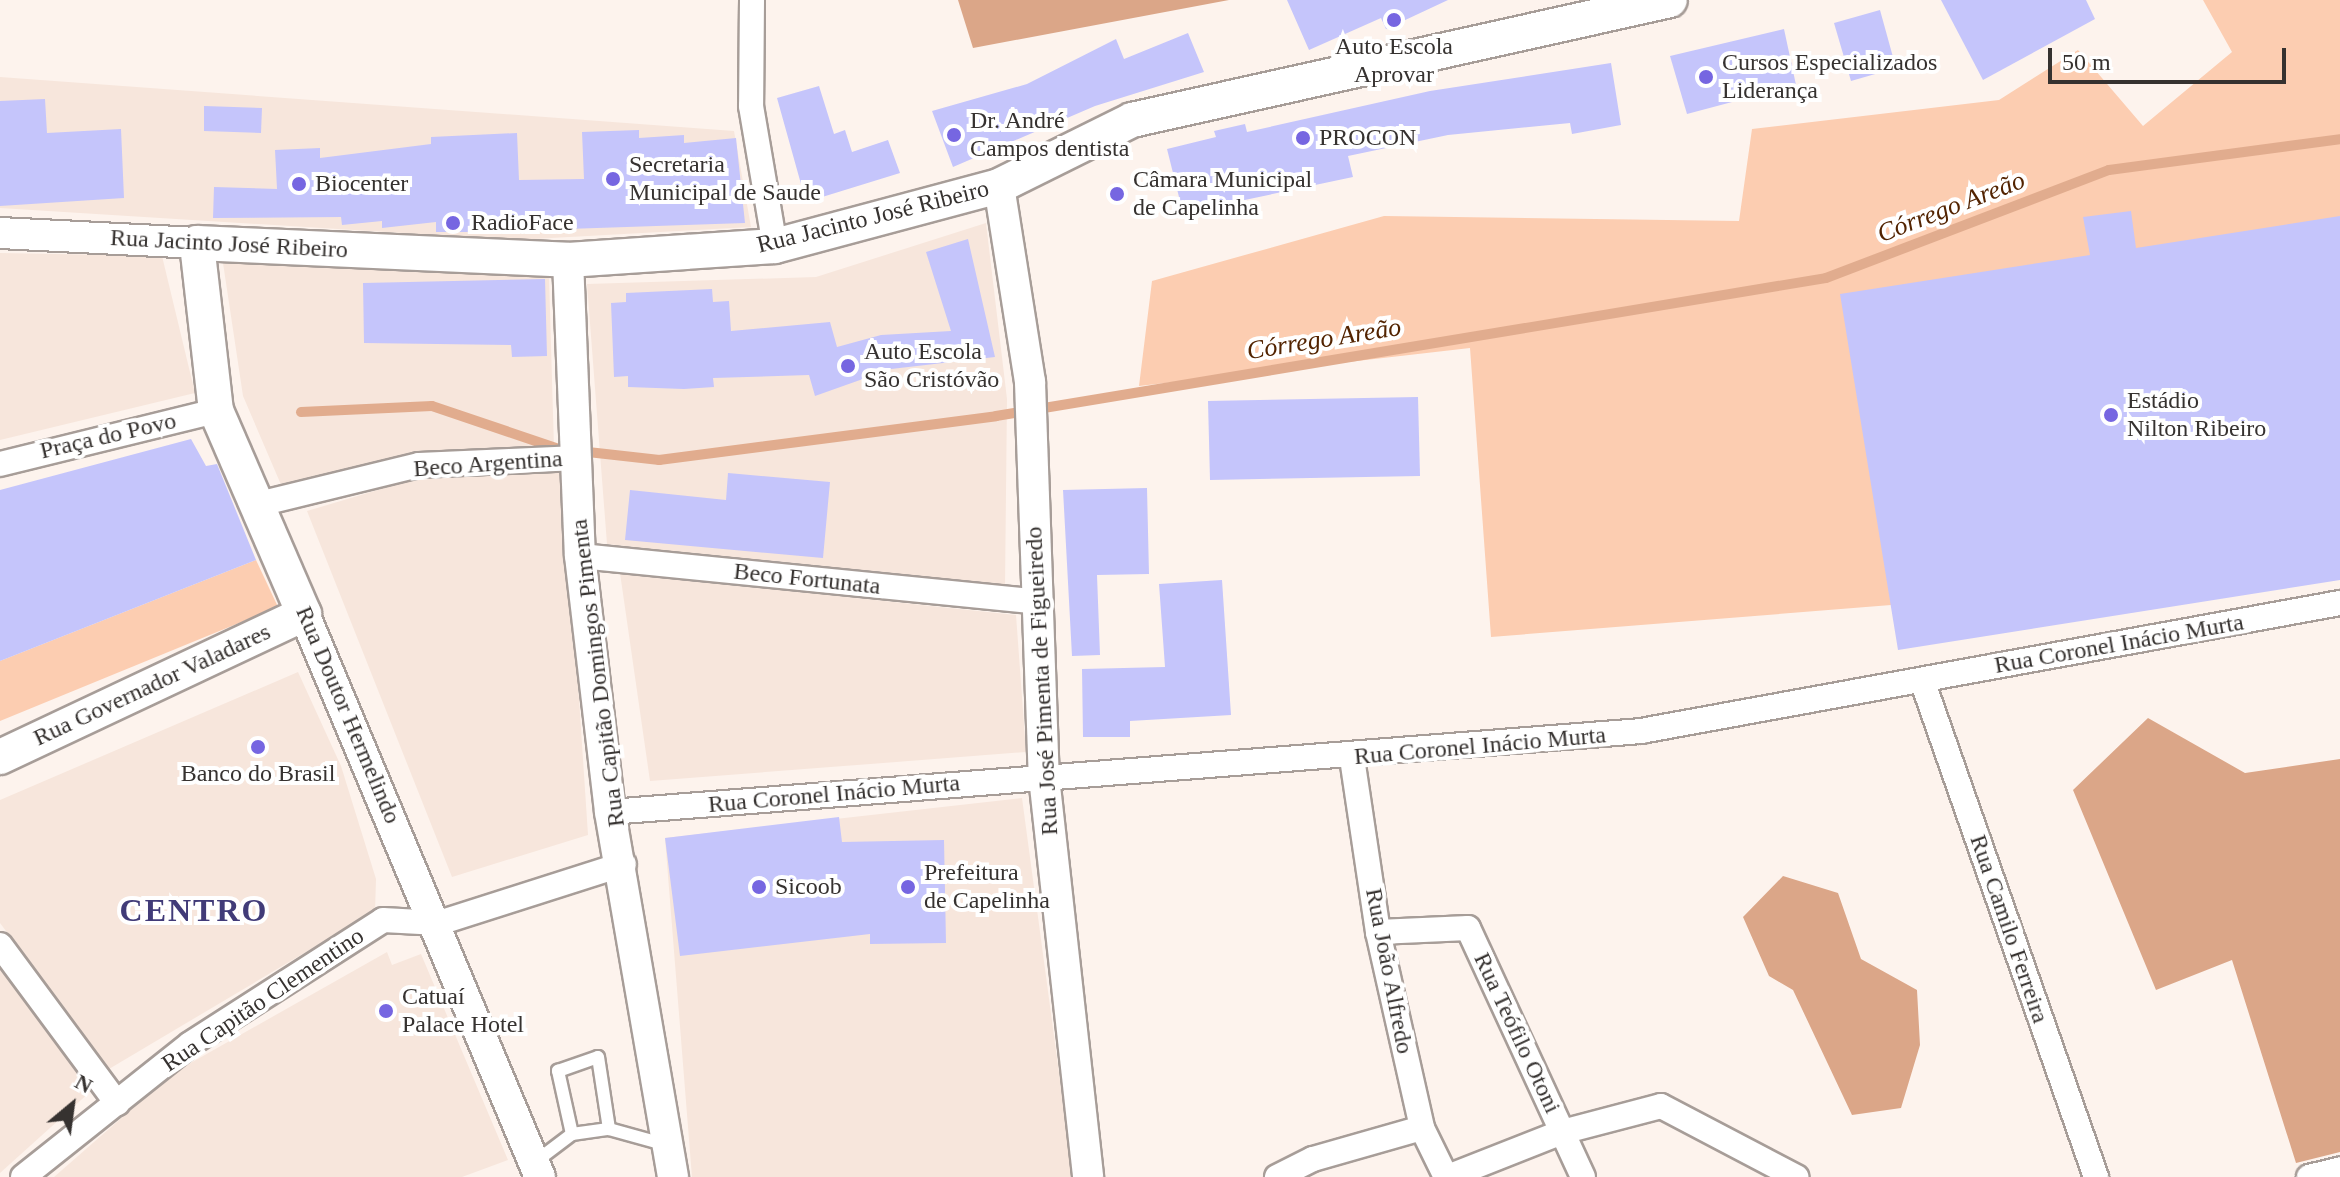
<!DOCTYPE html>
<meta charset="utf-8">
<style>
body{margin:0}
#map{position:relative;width:2340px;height:1177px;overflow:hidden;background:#fdf3ed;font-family:"Times New Roman",serif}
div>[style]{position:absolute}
.built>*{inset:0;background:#f7e6dc}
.green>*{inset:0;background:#fccdb1}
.forest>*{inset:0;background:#dba688}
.stream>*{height:10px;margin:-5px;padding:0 5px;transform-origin:5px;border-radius:5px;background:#e1ac8e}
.building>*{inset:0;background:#c5c5fb}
.roads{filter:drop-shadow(2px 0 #a79d98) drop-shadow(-2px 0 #a79d98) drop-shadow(0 2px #a79d98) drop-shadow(0 -2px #a79d98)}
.service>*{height:12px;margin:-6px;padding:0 6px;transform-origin:6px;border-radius:6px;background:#fff}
.minor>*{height:24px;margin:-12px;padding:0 12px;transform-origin:12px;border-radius:12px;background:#fff}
.tertiary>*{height:30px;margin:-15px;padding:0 15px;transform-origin:15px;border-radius:15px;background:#fff}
.secondary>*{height:34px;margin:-17px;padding:0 17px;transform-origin:17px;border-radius:17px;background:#fff}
.dots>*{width:22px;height:22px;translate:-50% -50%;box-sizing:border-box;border:4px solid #fff;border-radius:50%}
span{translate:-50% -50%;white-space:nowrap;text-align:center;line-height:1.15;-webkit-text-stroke:8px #fff;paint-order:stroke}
.poi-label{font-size:24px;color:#363230}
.left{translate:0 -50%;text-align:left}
.street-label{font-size:24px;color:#363230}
.water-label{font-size:26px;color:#522300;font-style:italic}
.district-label{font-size:32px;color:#413b78;font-weight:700;letter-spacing:2px}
.north{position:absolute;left:32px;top:1065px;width:80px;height:80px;-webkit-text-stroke:6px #fff;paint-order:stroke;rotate:29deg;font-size:22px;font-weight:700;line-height:32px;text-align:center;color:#363230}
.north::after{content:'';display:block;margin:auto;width:28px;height:36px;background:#363230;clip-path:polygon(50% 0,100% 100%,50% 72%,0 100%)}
.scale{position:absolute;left:2048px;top:48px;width:238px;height:36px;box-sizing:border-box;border:4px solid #363230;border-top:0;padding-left:10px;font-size:24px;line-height:28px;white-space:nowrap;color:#363230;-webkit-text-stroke:6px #fff;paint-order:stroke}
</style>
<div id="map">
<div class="built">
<div style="clip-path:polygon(0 77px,734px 131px,751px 227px,515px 240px,0 208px)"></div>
<div style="clip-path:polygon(986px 223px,1007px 399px,1005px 587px,607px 544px,587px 284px,816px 277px)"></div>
<div style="clip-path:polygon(0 253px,162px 256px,195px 393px,0 440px)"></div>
<div style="clip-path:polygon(223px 263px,549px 276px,554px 448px,402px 456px,282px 487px,243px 396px)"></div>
<div style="clip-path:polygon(564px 472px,588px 835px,452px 877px,307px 511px,425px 476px)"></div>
<div style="clip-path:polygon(620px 573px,1016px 615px,1026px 752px,650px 781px)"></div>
<div style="clip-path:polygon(298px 672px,341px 766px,376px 879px,375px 911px,109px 1069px,0 923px,0 800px)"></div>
<div style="clip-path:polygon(1022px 798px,1073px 1177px,692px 1177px,665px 838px)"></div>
<div style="clip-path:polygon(387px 952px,392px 965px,421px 954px,508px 1160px,462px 1177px,54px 1177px,173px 1073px)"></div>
<div style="clip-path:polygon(0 965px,91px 1091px,0 1173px)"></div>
</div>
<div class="green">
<div style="clip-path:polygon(2203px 0,2340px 0,2340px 216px,1891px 605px,1491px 637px,1470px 348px,1139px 386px,1152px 281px,1384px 216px,1739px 221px,1752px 129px,1999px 100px,2078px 50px,2143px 126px,2232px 52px)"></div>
<div style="clip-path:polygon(256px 560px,278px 607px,0 721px,0 661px)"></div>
</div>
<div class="forest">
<div style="clip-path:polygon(958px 0,1229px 0,973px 48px)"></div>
<div style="clip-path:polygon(2148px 718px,2245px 773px,2340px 759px,2340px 1152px,2296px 1163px,2232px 960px,2156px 990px,2073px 790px)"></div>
<div style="clip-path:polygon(1783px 876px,1838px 893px,1861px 959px,1917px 990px,1920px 1045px,1901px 1108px,1852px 1115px,1793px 990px,1769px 976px,1743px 917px)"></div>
</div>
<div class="stream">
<div style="left:301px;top:412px;width:131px;rotate:-2.6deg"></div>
<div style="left:432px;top:406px;width:134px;rotate:18.7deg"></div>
<div style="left:579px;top:451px;width:81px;rotate:6.4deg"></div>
<div style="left:659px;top:460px;width:340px;rotate:-7.4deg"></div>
<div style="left:996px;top:416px;width:841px;rotate:-9.44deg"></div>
<div style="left:1826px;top:278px;width:303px;rotate:-20.9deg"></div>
<div style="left:2109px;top:170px;width:233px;rotate:-7.6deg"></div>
</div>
<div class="building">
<div style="clip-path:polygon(1287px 0,1448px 0,1386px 29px,1381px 18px,1309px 50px)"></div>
<div style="clip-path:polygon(1941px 0,2086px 0,2095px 19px,1983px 80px)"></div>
<div style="clip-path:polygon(1880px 10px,1896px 68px,1851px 81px,1834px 23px)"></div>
<div style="clip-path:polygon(1784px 29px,1796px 85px,1687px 114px,1670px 56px)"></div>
<div style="clip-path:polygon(1188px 33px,1204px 72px,1095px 106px,953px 167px,932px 111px,1027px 84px,1116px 39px,1124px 59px)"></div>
<div style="clip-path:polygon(1611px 63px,1621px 125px,1572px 134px,1570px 123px,1448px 135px,1348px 156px,1353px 177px,1183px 213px,1167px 149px,1216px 137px,1214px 131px,1245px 124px,1247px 132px,1430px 91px)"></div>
<div style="clip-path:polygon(819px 86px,834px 134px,845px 130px,852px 152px,888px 140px,900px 173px,806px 202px,777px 98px)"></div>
<div style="clip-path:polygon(45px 99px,47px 133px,121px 129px,124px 198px,0 206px,0 101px)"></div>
<div style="clip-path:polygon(204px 106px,262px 108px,261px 133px,204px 131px)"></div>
<div style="clip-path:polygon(639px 130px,639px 138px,684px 135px,684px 143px,736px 138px,745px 223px,476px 232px,436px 232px,436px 222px,382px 228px,382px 221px,342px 225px,341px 217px,213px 218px,214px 187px,277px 189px,275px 150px,320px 148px,320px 158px,431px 144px,431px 137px,517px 133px,519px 180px,584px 179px,582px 132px)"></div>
<div style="clip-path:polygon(2131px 211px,2136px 248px,2340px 216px,2340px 580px,1898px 650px,1840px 294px,2090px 255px,2083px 217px)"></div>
<div style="clip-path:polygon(968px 239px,995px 357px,891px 369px,815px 396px,809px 375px,713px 378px,714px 387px,684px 389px,628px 387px,628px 376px,614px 377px,611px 303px,626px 302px,626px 293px,712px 289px,713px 302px,729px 301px,731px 331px,830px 322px,837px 347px,881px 335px,951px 331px,926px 252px)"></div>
<div style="clip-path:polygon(545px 279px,547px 356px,512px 357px,511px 345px,364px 343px,363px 283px)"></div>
<div style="clip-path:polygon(1418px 397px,1420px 476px,1210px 480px,1208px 401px)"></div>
<div style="clip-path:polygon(191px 439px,206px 466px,217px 464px,256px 560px,0 661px,0 490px)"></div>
<div style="clip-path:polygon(728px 473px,830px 482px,823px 558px,625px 540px,630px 490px,726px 500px)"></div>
<div style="clip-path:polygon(1147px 488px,1149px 574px,1097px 575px,1100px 655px,1072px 656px,1063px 490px)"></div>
<div style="clip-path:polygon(1222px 580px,1231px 715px,1130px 721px,1130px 737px,1083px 737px,1082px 669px,1165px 667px,1159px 584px)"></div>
<div style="clip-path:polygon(839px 817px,842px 842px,944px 840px,946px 943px,870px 944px,870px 934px,680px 956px,665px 838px)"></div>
</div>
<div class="roads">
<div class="service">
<div style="left:572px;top:1134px;width:65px;rotate:-102.5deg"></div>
<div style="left:558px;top:1071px;width:42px;rotate:-19.3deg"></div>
<div style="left:598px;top:1057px;width:73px;rotate:81.3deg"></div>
<div style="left:535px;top:1162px;width:46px;rotate:-37.1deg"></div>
<div style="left:572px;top:1134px;width:37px;rotate:-8deg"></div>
<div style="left:609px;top:1129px;width:60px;rotate:15.4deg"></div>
</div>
<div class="minor">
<div style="left:752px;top:0;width:106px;rotate:90.5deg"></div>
<div style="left:751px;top:106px;width:142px;rotate:80.3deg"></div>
<div style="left:0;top:464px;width:222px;rotate:-13.8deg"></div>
<div style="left:259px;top:504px;width:165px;rotate:-13.7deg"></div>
<div style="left:419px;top:465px;width:159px;rotate:-2.5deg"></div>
<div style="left:580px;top:556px;width:456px;rotate:5.7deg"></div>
<div style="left:1922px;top:680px;width:527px;rotate:70.7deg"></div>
<div style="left:1352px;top:758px;width:176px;rotate:81.5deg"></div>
<div style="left:1378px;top:932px;width:201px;rotate:77.3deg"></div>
<div style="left:1422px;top:1128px;width:55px;rotate:63.9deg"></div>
<div style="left:610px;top:812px;width:1034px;rotate:-4.49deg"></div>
<div style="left:1641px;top:731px;width:711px;rotate:-10.38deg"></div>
<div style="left:1378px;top:932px;width:90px;rotate:-2.5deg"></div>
<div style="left:1468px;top:928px;width:274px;rotate:65.2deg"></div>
<div style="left:0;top:945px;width:197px;rotate:53.5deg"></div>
<div style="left:23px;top:1177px;width:213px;rotate:-38.5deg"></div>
<div style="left:190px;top:1044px;width:229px;rotate:-32.7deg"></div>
<div style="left:383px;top:920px;width:56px;rotate:3.1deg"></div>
<div style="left:439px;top:923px;width:194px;rotate:-17.7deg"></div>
<div style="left:1277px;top:1177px;width:40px;rotate:-26.6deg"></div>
<div style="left:1313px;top:1159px;width:113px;rotate:-15.9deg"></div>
<div style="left:1448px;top:1177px;width:123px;rotate:-21.5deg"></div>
<div style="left:1562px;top:1132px;width:102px;rotate:-14.7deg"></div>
<div style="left:1661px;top:1106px;width:153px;rotate:27.7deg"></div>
<div style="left:2309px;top:1177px;width:32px;rotate:-14deg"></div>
</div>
<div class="tertiary">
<div style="left:999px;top:186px;width:198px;rotate:81deg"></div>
<div style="left:1030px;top:382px;width:395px;rotate:88deg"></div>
<div style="left:1044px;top:777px;width:402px;rotate:83.7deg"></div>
<div style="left:0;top:233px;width:197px;rotate:2.9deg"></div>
<div style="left:568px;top:260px;width:296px;rotate:87.7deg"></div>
<div style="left:580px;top:556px;width:258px;rotate:83.3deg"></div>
<div style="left:610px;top:812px;width:370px;rotate:80.2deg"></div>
<div style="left:304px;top:614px;width:610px;rotate:67.26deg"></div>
</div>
<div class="secondary">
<div style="left:0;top:757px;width:336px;rotate:-25.2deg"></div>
<div style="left:304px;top:614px;width:221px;rotate:-113.4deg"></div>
<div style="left:216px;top:411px;width:169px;rotate:-96.5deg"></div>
<div style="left:197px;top:243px;width:371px;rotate:2.6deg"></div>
<div style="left:568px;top:260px;width:207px;rotate:-3.9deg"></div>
<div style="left:775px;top:246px;width:232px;rotate:-15deg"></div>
<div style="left:999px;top:186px;width:148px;rotate:-26.4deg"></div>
<div style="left:1132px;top:120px;width:551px;rotate:-12.57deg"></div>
</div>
</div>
<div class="dots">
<div style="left:1394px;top:20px;background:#7666e1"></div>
<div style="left:1706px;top:77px;background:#7666e1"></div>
<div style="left:954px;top:135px;background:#7666e1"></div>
<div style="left:1303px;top:138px;background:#7666e1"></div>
<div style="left:613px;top:179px;background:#7666e1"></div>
<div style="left:299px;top:184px;background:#7666e1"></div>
<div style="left:1117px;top:194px;background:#7666e1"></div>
<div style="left:453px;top:223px;background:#7666e1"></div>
<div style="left:848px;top:366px;background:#7666e1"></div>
<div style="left:2111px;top:415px;background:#7666e1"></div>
<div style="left:258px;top:747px;background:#7666e1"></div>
<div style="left:759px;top:887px;background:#7666e1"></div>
<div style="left:908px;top:887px;background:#7666e1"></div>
<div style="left:386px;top:1011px;background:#7666e1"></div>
</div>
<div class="poi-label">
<span style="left:1394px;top:61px">Auto Escola<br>Aprovar</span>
<span class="left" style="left:1722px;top:77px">Cursos Especializados<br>Liderança</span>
<span class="left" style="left:970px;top:135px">Dr. André<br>Campos dentista</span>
<span class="left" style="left:1319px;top:138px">PROCON</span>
<span class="left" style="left:629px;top:179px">Secretaria<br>Municipal de Saude</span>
<span class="left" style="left:1133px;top:194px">Câmara Municipal<br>de Capelinha</span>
<span class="left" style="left:315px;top:184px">Biocenter</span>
<span class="left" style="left:471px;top:223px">RadioFace</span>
<span class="left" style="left:864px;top:366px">Auto Escola<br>São Cristóvão</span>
<span class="left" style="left:2127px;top:415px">Estádio<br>Nilton Ribeiro</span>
<span style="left:258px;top:774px">Banco do Brasil</span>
<span class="left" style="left:924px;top:887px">Prefeitura<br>de Capelinha</span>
<span class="left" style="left:775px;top:887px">Sicoob</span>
<span class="left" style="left:402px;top:1011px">Catuaí<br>Palace Hotel</span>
</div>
<div class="street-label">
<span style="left:873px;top:217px;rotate:-14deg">Rua Jacinto José Ribeiro</span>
<span style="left:229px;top:244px;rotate:3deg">Rua Jacinto José Ribeiro</span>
<span style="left:108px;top:436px;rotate:-13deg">Praça do Povo</span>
<span style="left:488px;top:464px;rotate:-4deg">Beco Argentina</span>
<span style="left:807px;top:579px;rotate:6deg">Beco Fortunata</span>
<span style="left:2119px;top:644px;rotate:-10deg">Rua Coronel Inácio Murta</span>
<span style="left:598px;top:673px;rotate:-97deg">Rua Capitão Domingos Pimenta</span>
<span style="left:1042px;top:681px;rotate:-93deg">Rua José Pimenta de Figueiredo</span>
<span style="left:152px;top:685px;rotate:-25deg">Rua Governador Valadares</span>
<span style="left:348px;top:715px;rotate:67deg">Rua Doutor Hermelindo</span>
<span style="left:1480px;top:746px;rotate:-5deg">Rua Coronel Inácio Murta</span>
<span style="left:834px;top:794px;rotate:-5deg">Rua Coronel Inácio Murta</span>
<span style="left:2009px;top:929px;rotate:71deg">Rua Camilo Ferreira</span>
<span style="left:1389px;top:971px;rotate:79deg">Rua João Alfredo</span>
<span style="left:263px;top:1000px;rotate:-34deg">Rua Capitão Clementino</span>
<span style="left:1517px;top:1033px;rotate:65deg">Rua Teófilo Otoni</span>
</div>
<div class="water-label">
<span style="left:1951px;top:207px;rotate:-21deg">Córrego Areão</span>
<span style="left:1324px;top:339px;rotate:-9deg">Córrego Areão</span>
</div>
<div class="district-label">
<span style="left:194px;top:910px">CENTRO</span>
</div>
<div class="north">N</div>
<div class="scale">50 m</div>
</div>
